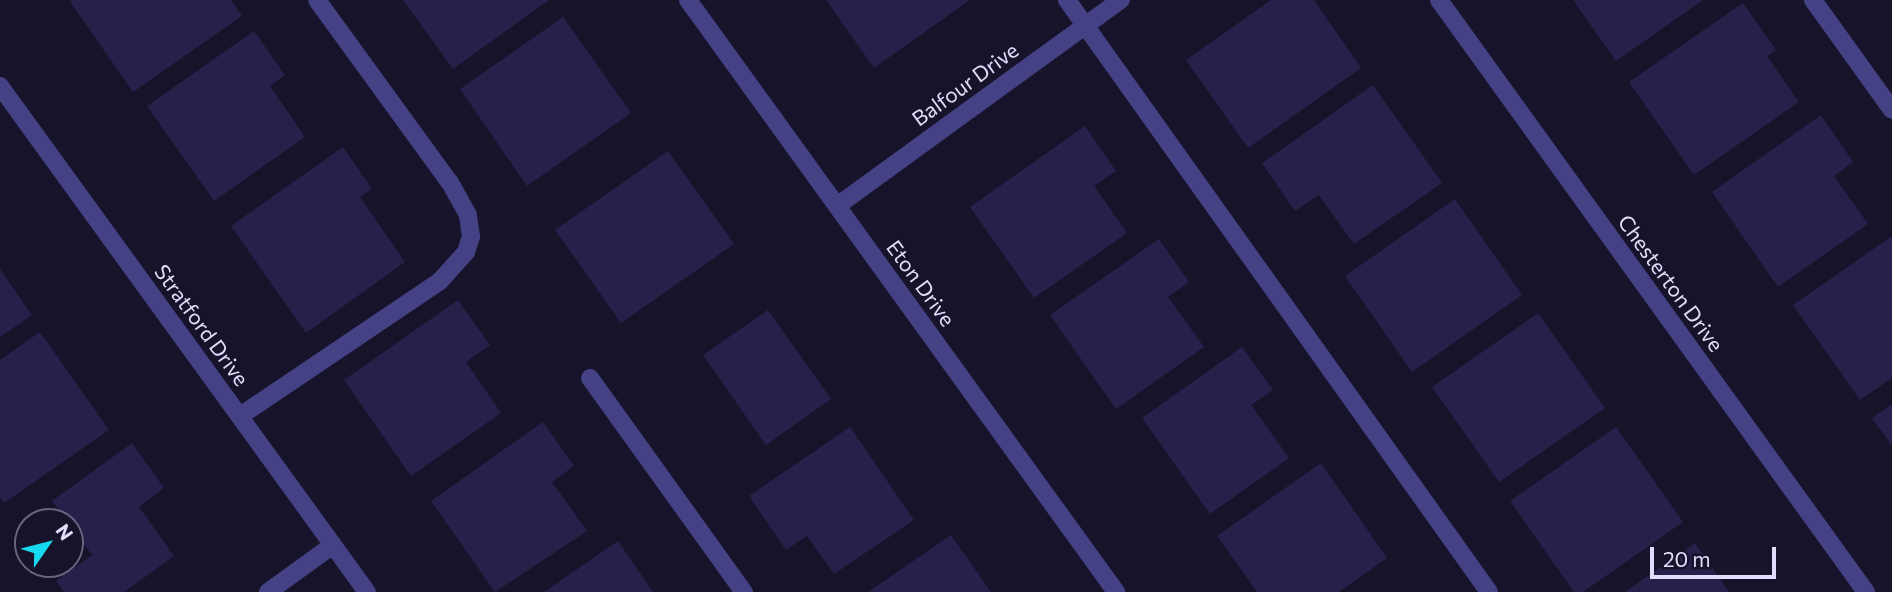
<!DOCTYPE html>
<style>
body{margin:0}
#map{position:relative;width:1892px;height:592px;overflow:hidden;background:#17132a;font-family:Commissioner,sans-serif}
div>[style]{position:absolute}
.building>*{inset:0;background:#28204a}
.minor>*{height:18px;margin:-9px;padding:0 9px;transform-origin:9px;border-radius:9px;background:#444185}
span{translate:-50% -50%;white-space:nowrap;text-align:center;line-height:1.15;-webkit-text-stroke:5px #17132a;paint-order:stroke}
.street-label{font-size:21px;color:#e1defd}
.north{position:absolute;left:14px;top:508px;width:70px;height:70px;box-sizing:border-box;background:#17132a;border:2px solid #68647e;border-radius:50%;rotate:55deg;font-size:19px;font-weight:700;line-height:28px;text-align:center;color:#e1defd}
.north::after{content:'';display:block;margin:auto;width:24px;height:32px;background:#17daf0;clip-path:polygon(50% 0,100% 100%,50% 72%,0 100%)}
.scale{position:absolute;left:1650px;top:547px;width:126px;height:32px;box-sizing:border-box;border:4px solid #e1defd;border-top:0;padding-left:9px;font-size:21px;line-height:24px;white-space:nowrap;color:#e1defd;-webkit-text-stroke:5px #17132a;paint-order:stroke}
</style>
<div id="map">
<div class="building">
<div style="clip-path:polygon(69px 0,231px 0,242px 16px,133px 92px)"></div>
<div style="clip-path:polygon(403px 0,549px 0,453px 69px)"></div>
<div style="clip-path:polygon(826px 0,970px 0,874px 68px)"></div>
<div style="clip-path:polygon(1271px 0,1314px 0,1361px 68px,1248px 148px,1186px 60px)"></div>
<div style="clip-path:polygon(1573px 0,1703px 0,1616px 61px)"></div>
<div style="clip-path:polygon(1743px 3px,1776px 50px,1767px 56px,1799px 102px,1694px 175px,1629px 82px)"></div>
<div style="clip-path:polygon(563px 17px,631px 113px,527px 186px,460px 89px)"></div>
<div style="clip-path:polygon(254px 31px,285px 75px,270px 86px,305px 137px,214px 201px,147px 106px)"></div>
<div style="clip-path:polygon(1373px 85px,1442px 183px,1354px 244px,1319px 195px,1295px 211px,1262px 163px)"></div>
<div style="clip-path:polygon(1821px 115px,1853px 162px,1834px 176px,1868px 224px,1778px 287px,1712px 192px)"></div>
<div style="clip-path:polygon(1085px 126px,1116px 171px,1094px 186px,1127px 233px,1034px 298px,970px 207px)"></div>
<div style="clip-path:polygon(343px 147px,372px 189px,360px 197px,405px 262px,306px 333px,231px 226px)"></div>
<div style="clip-path:polygon(668px 151px,734px 244px,621px 323px,555px 230px)"></div>
<div style="clip-path:polygon(1455px 199px,1522px 295px,1412px 372px,1345px 276px)"></div>
<div style="clip-path:polygon(1892px 236px,1892px 378px,1860px 400px,1793px 305px)"></div>
<div style="clip-path:polygon(1159px 239px,1189px 282px,1168px 297px,1204px 347px,1116px 409px,1050px 315px)"></div>
<div style="clip-path:polygon(0 269px,32px 315px,0 337px)"></div>
<div style="clip-path:polygon(458px 300px,490px 345px,466px 362px,501px 413px,411px 476px,344px 380px)"></div>
<div style="clip-path:polygon(768px 310px,831px 399px,766px 445px,703px 355px)"></div>
<div style="clip-path:polygon(1538px 313px,1605px 408px,1499px 482px,1432px 387px)"></div>
<div style="clip-path:polygon(40px 332px,109px 430px,4px 503px,0 497px,0 360px)"></div>
<div style="clip-path:polygon(1242px 347px,1273px 390px,1251px 405px,1289px 458px,1210px 514px,1142px 418px)"></div>
<div style="clip-path:polygon(1892px 404px,1892px 446px,1872px 418px)"></div>
<div style="clip-path:polygon(543px 422px,574px 466px,552px 482px,587px 531px,495px 592px,431px 501px)"></div>
<div style="clip-path:polygon(850px 427px,914px 520px,834px 574px,807px 536px,786px 550px,749px 496px)"></div>
<div style="clip-path:polygon(1616px 427px,1683px 522px,1583px 592px,1574px 592px,1510px 501px)"></div>
<div style="clip-path:polygon(132px 443px,164px 488px,139px 507px,174px 556px,124px 592px,64px 592px,56px 581px,92px 555px,52px 501px)"></div>
<div style="clip-path:polygon(1321px 463px,1387px 558px,1339px 592px,1257px 592px,1217px 536px)"></div>
<div style="clip-path:polygon(951px 535px,991px 592px,868px 592px)"></div>
<div style="clip-path:polygon(618px 541px,653px 592px,544px 592px)"></div>
<div style="clip-path:polygon(1695px 543px,1729px 592px,1625px 592px)"></div>
</div>
<div class="minor">
<div style="left:688px;top:0;width:731px;rotate:54.13deg"></div>
<div style="left:1067px;top:0;width:727px;rotate:54.52deg"></div>
<div style="left:1439px;top:0;width:730px;rotate:54.2deg"></div>
<div style="left:1813px;top:0;width:135px;rotate:54.3deg"></div>
<div style="left:0;top:86px;width:625px;rotate:54.05deg"></div>
<div style="left:837px;top:206px;width:351px;rotate:-36deg"></div>
<div style="left:590px;top:378px;width:264px;rotate:54.3deg"></div>
<div style="left:240px;top:416px;width:241px;rotate:-34deg"></div>
<div style="left:440px;top:281px;width:39px;rotate:-48deg"></div>
<div style="left:466px;top:252px;width:16px;rotate:-72deg"></div>
<div style="left:471px;top:237px;width:22px;rotate:-98deg"></div>
<div style="left:468px;top:215px;width:37px;rotate:-119deg"></div>
<div style="left:450px;top:183px;width:226px;rotate:-126deg"></div>
<div style="left:268px;top:592px;width:80px;rotate:-35.9deg"></div>
</div>
<div class="street-label">
<span style="left:965px;top:84px;rotate:-36deg">Balfour Drive</span>
<span style="left:921px;top:283px;rotate:54deg">Eton Drive</span>
<span style="left:1671px;top:283px;rotate:54deg">Chesterton Drive</span>
<span style="left:202px;top:325px;rotate:54deg">Stratford Drive</span>
</div>
<div class="north">N</div>
<div class="scale">20 m</div>
</div>
